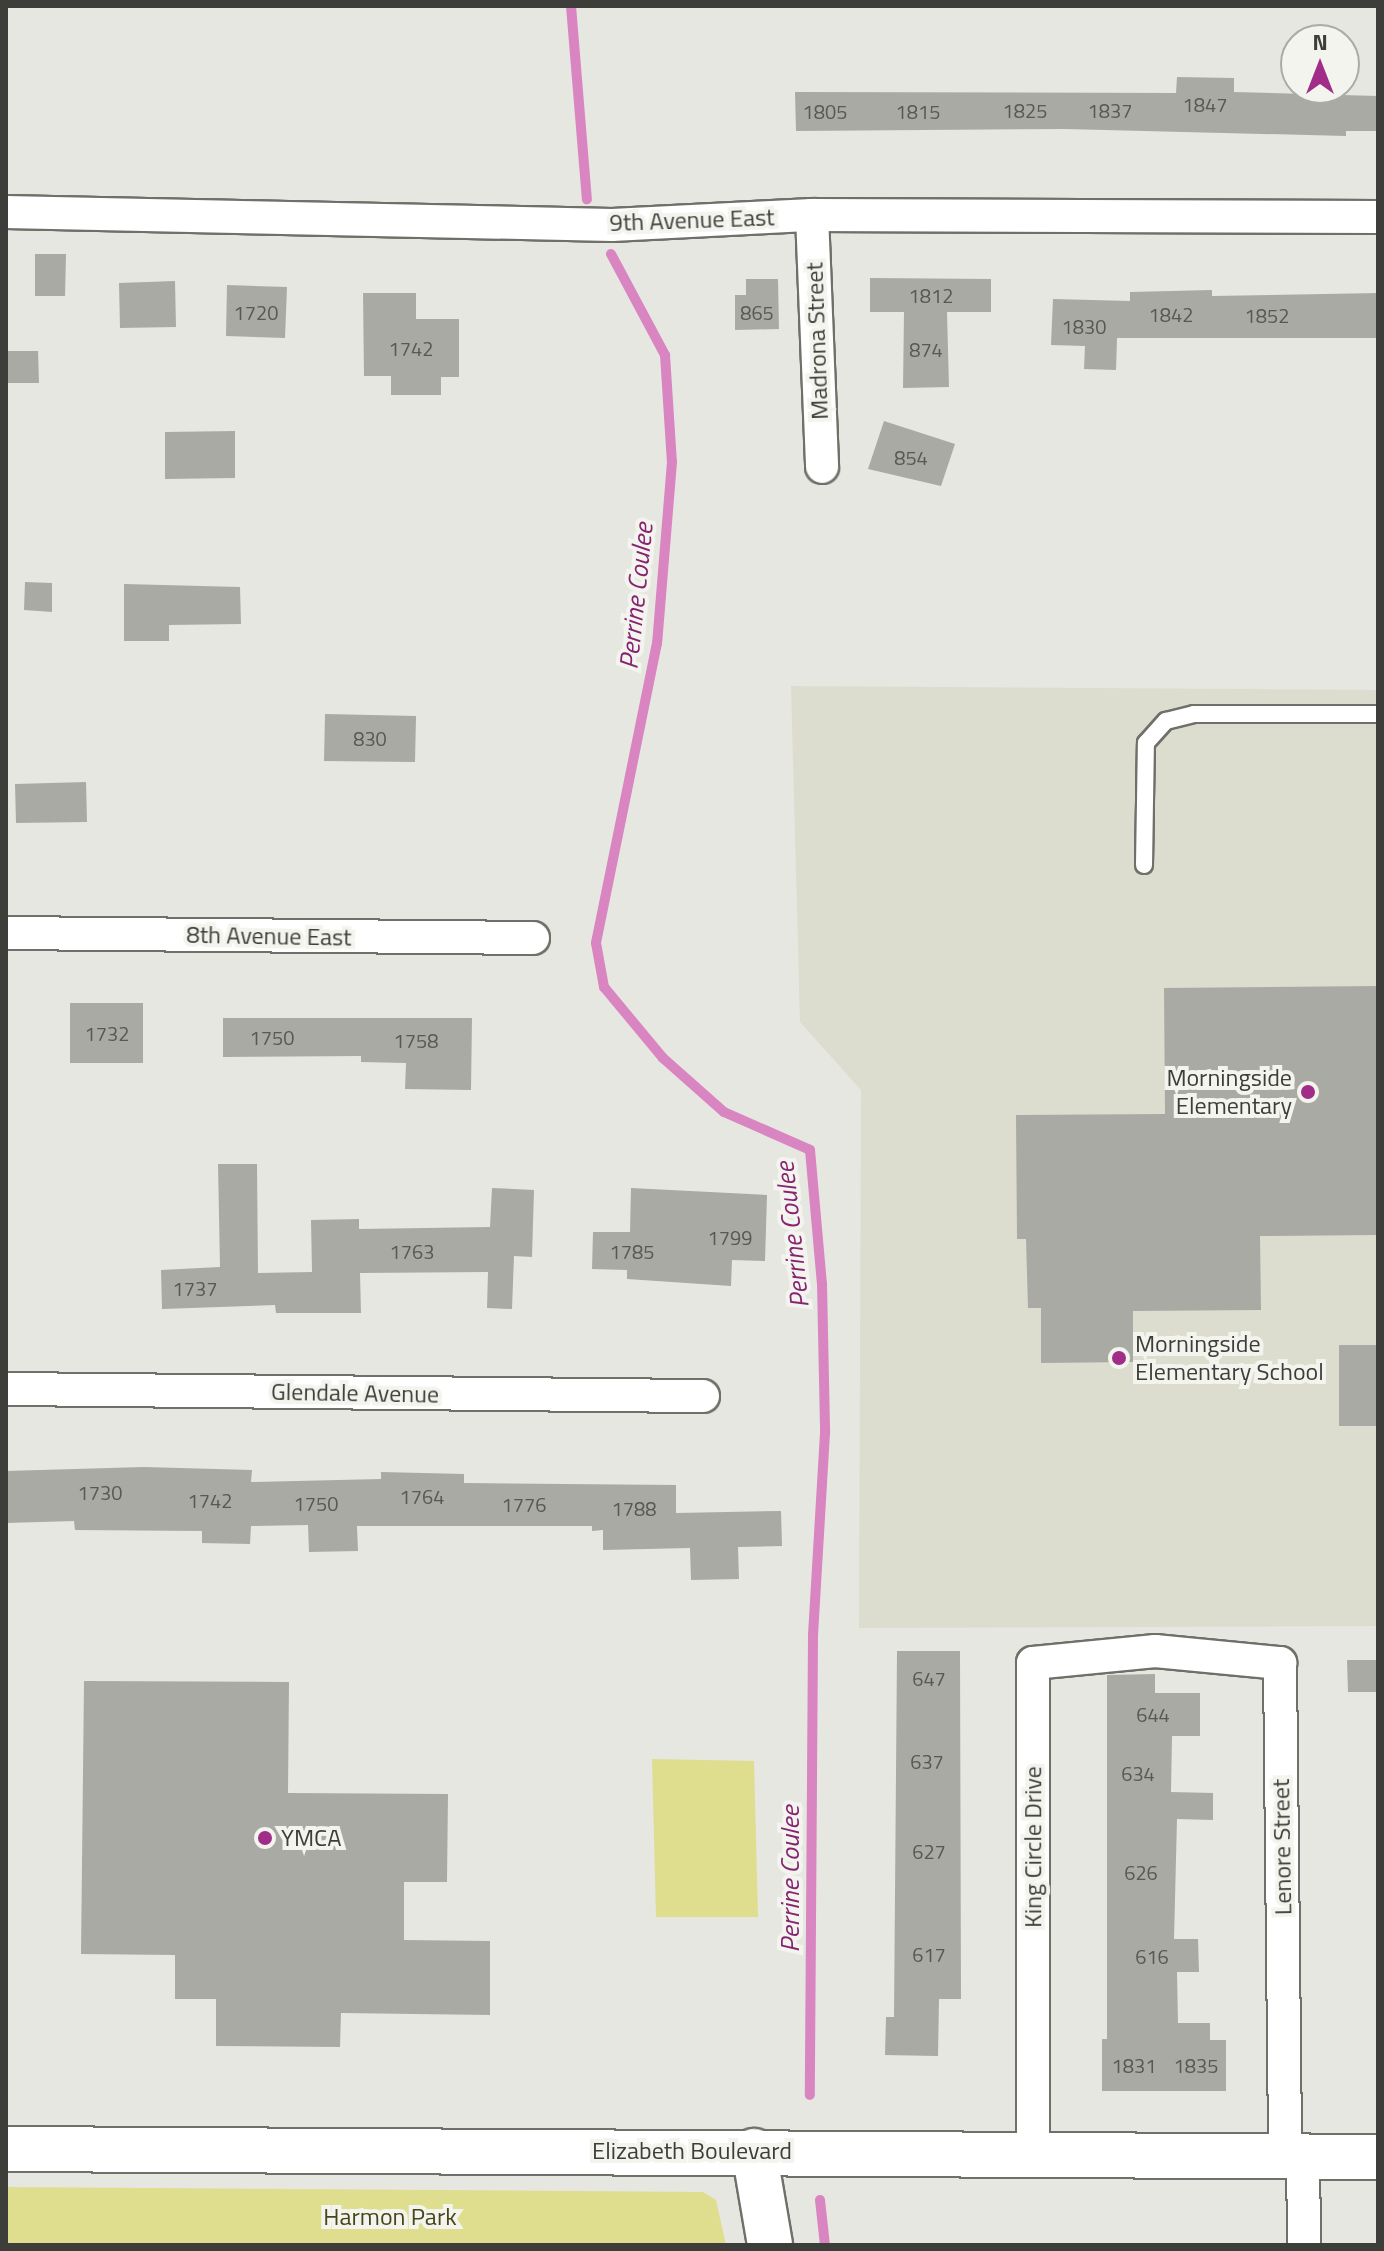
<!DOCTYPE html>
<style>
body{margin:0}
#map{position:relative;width:1384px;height:2251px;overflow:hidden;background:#e7e7e1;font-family:"Titillium Web",sans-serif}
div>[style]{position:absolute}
.built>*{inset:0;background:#dcdccf}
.green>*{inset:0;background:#dfdd8e}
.stream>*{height:10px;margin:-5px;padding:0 5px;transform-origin:5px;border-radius:5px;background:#d885c2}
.building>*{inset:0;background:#a9aaa4}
.roads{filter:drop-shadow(2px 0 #70706a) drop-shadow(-2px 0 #70706a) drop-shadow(0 2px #70706a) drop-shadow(0 -2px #70706a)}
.lane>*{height:16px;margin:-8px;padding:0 8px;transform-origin:8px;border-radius:8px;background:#fff}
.street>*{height:32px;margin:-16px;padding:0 16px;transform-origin:16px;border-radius:16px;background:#fff}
.secondary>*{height:44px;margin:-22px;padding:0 22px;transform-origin:22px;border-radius:22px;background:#fff}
.dots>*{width:22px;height:22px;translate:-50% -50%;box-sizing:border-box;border:4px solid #f4f4ee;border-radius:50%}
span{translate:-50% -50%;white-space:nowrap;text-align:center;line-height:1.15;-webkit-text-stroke:8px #f4f4ee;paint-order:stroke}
.number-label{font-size:20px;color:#585854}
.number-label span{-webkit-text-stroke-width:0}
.street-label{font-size:24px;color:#3d3d3a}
.poi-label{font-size:24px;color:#3d3d3a}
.right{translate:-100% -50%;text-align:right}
.left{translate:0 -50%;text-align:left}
.park-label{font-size:24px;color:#47461a}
.water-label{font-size:26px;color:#862472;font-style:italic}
.frame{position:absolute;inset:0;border:8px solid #3d3d3a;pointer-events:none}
.north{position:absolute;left:1280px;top:24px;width:80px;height:80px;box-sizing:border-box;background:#f4f4ee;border:2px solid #ababa6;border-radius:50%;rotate:0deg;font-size:22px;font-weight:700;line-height:32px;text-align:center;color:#3d3d3a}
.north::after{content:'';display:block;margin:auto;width:28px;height:36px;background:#a02d88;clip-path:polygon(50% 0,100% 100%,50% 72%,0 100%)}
</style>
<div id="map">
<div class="built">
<div style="clip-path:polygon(791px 686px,1378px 690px,1378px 1626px,859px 1628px,861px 1090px,800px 1022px)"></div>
</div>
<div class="green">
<div style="clip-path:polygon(652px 1759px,754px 1761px,758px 1917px,656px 1917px)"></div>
<div style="clip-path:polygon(6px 2187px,703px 2192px,716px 2200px,726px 2245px,6px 2245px)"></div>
</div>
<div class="stream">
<div style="left:571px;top:6px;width:194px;rotate:85.3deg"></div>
<div style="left:611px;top:254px;width:115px;rotate:61.9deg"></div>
<div style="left:665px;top:355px;width:107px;rotate:86.3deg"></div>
<div style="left:672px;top:462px;width:182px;rotate:94.7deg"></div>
<div style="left:657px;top:643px;width:306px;rotate:101.5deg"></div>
<div style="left:596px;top:943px;width:45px;rotate:79.7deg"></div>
<div style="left:604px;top:987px;width:92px;rotate:50.3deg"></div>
<div style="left:663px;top:1058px;width:81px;rotate:41.5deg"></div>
<div style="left:724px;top:1112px;width:94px;rotate:23.8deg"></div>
<div style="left:810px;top:1150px;width:135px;rotate:84.9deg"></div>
<div style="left:822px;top:1284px;width:149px;rotate:88.8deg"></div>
<div style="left:825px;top:1433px;width:203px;rotate:93.4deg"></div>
<div style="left:813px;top:1636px;width:459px;rotate:90.4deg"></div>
<div style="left:820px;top:2200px;width:45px;rotate:83.7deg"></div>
</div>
<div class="building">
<div style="clip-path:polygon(1177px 77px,1234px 78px,1234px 92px,1378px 96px,1378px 131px,1346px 131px,1346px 136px,1066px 129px,796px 131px,795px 92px,1176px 93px)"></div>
<div style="clip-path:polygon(35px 254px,66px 254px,65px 296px,35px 296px)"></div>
<div style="clip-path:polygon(870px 278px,991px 279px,991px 312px,947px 312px,949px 387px,903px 388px,904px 312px,870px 312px)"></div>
<div style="clip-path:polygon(746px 279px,778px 279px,779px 329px,735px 330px,735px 295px,746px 295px)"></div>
<div style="clip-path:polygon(175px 281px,176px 327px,120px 328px,119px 283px)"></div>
<div style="clip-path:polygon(227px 285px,287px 287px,285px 338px,226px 336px)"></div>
<div style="clip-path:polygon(1212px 290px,1212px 296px,1378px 293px,1378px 338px,1117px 338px,1116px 370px,1084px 369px,1085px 346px,1051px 345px,1053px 299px,1130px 301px,1130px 292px)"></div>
<div style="clip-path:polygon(363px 293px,416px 293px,416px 319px,459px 319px,459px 377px,441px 377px,441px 395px,391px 395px,391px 376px,364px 376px)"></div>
<div style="clip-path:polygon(6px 351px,38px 351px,39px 383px,6px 383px)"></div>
<div style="clip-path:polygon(884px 421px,955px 444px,941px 486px,868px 469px)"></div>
<div style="clip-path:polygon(235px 431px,235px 478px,165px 479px,165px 432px)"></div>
<div style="clip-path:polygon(25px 582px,52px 583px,52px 612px,24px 610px)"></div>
<div style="clip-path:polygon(124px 584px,240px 587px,241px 624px,169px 625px,169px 641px,124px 641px)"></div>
<div style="clip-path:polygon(325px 714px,416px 716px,415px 762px,324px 761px)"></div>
<div style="clip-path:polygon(86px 782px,87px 822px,16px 823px,15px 784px)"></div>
<div style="clip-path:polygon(1378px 986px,1378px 1235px,1260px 1236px,1261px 1310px,1133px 1311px,1133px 1362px,1041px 1363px,1041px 1308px,1028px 1308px,1026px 1239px,1017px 1239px,1016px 1115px,1165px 1114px,1164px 988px)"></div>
<div style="clip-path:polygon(70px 1003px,143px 1003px,143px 1063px,70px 1063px)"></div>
<div style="clip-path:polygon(223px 1018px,472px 1018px,471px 1090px,405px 1089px,406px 1063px,361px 1062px,361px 1056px,223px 1057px)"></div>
<div style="clip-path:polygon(218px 1164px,257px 1164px,258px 1273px,312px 1272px,311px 1220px,359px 1219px,359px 1229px,490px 1227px,492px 1188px,534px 1190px,532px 1257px,514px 1256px,512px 1309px,487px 1308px,488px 1272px,360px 1273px,361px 1313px,276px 1313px,275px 1305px,162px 1309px,161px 1270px,220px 1267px)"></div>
<div style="clip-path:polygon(631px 1188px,767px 1195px,765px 1261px,732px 1260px,731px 1286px,627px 1279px,627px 1270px,592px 1269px,593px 1232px,630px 1232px)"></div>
<div style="clip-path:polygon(1339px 1345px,1378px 1345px,1378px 1426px,1339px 1426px)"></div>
<div style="clip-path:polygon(144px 1467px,252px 1470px,251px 1482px,381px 1479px,381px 1472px,464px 1474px,464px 1483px,676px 1485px,676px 1513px,781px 1511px,782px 1546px,738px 1547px,739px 1579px,691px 1580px,690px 1548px,603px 1550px,603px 1530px,592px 1531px,592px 1526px,357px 1526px,358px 1551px,309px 1552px,308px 1525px,251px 1526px,250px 1544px,202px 1543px,202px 1531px,75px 1530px,74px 1521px,6px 1523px,6px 1471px)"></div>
<div style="clip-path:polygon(897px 1651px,960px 1651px,961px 1999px,939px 1999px,938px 2056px,885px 2055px,886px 2017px,894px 2017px)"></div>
<div style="clip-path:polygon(1347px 1660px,1378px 1660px,1378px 1692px,1348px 1692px)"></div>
<div style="clip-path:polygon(1155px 1674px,1155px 1693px,1200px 1693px,1200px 1736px,1172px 1736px,1171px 1792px,1213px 1793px,1213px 1820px,1177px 1819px,1174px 1939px,1198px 1939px,1199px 1972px,1177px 1972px,1178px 2023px,1210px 2023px,1210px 2040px,1226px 2040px,1226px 2091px,1102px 2091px,1102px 2039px,1107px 2039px,1107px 1675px)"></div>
<div style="clip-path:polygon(84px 1681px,289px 1682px,288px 1793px,448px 1794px,447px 1882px,404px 1882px,404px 1940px,490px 1941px,490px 2015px,341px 2013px,340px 2047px,216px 2046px,216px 1999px,175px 1999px,175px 1955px,81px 1954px)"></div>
</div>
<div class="roads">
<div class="lane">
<div style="left:1144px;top:865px;width:122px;rotate:-89.1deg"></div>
<div style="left:1146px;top:743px;width:30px;rotate:-48deg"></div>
<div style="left:1166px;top:721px;width:29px;rotate:-14deg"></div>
<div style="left:1194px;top:714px;width:184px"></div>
</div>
<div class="street">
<div style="left:6px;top:212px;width:606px;rotate:1.23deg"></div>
<div style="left:612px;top:225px;width:200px;rotate:-2.9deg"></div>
<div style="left:812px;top:215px;width:566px;rotate:0.2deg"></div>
<div style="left:812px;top:215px;width:252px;rotate:87.7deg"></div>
<div style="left:6px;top:933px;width:527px;rotate:0.54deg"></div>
<div style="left:6px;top:1389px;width:697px;rotate:0.58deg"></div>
<div style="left:1033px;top:2154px;width:491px;rotate:-90deg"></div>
<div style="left:1033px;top:1663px;width:123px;rotate:-5.6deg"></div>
<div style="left:1155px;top:1651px;width:126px;rotate:5.5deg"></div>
<div style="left:1280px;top:1663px;width:494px;rotate:89.4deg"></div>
<div style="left:1303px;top:2157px;width:88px;rotate:89.3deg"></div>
</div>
<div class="secondary">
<div style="left:6px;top:2149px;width:1372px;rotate:0.33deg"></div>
<div style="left:754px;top:2151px;width:95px;rotate:80.3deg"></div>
</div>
</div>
<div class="dots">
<div style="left:1308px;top:1092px;background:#a02d88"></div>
<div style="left:1119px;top:1358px;background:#a02d88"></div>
<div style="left:265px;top:1838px;background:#a02d88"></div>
</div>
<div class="number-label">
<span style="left:1205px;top:104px">1847</span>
<span style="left:1025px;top:110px">1825</span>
<span style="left:1110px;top:110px">1837</span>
<span style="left:825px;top:111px">1805</span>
<span style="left:918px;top:111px">1815</span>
<span style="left:931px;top:295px">1812</span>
<span style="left:256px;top:312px">1720</span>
<span style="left:757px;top:312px">865</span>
<span style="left:1171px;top:314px">1842</span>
<span style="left:1267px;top:315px">1852</span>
<span style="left:1084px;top:326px">1830</span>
<span style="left:411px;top:348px">1742</span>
<span style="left:926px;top:349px">874</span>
<span style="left:911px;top:457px">854</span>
<span style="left:370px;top:738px">830</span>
<span style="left:107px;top:1033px">1732</span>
<span style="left:272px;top:1037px">1750</span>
<span style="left:416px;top:1040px">1758</span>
<span style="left:730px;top:1237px">1799</span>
<span style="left:412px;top:1251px">1763</span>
<span style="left:632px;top:1251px">1785</span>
<span style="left:195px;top:1288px">1737</span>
<span style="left:100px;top:1492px">1730</span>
<span style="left:422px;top:1496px">1764</span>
<span style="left:210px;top:1500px">1742</span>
<span style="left:316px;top:1503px">1750</span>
<span style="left:524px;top:1504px">1776</span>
<span style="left:634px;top:1508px">1788</span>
<span style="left:929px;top:1678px">647</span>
<span style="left:1153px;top:1714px">644</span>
<span style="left:927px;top:1761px">637</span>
<span style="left:1138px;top:1773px">634</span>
<span style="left:929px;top:1851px">627</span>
<span style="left:1141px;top:1872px">626</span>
<span style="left:929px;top:1954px">617</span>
<span style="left:1152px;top:1956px">616</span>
<span style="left:1134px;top:2065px">1831</span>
<span style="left:1196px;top:2065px">1835</span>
</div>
<div class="street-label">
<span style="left:692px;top:220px;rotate:-2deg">9th Avenue East</span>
<span style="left:817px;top:341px;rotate:-92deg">Madrona Street</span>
<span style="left:269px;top:936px;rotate:1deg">8th Avenue East</span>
<span style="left:355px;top:1393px;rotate:1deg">Glendale Avenue</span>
<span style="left:1033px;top:1847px;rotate:-90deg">King Circle Drive</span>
<span style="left:1282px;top:1847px;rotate:-91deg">Lenore Street</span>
<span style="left:692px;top:2151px">Elizabeth Boulevard</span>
</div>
<div class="poi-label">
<span class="right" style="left:1292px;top:1092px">Morningside<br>Elementary</span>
<span class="left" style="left:1135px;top:1358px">Morningside<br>Elementary School</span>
<span class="left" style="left:281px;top:1838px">YMCA</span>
</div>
<div class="park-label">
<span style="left:390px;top:2217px">Harmon Park</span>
</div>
<div class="water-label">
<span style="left:636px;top:596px;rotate:-84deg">Perrine Coulee</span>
<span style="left:792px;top:1235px;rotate:-96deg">Perrine Coulee</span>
<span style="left:790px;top:1879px;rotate:-90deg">Perrine Coulee</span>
</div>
<div class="frame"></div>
<div class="north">N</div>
</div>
